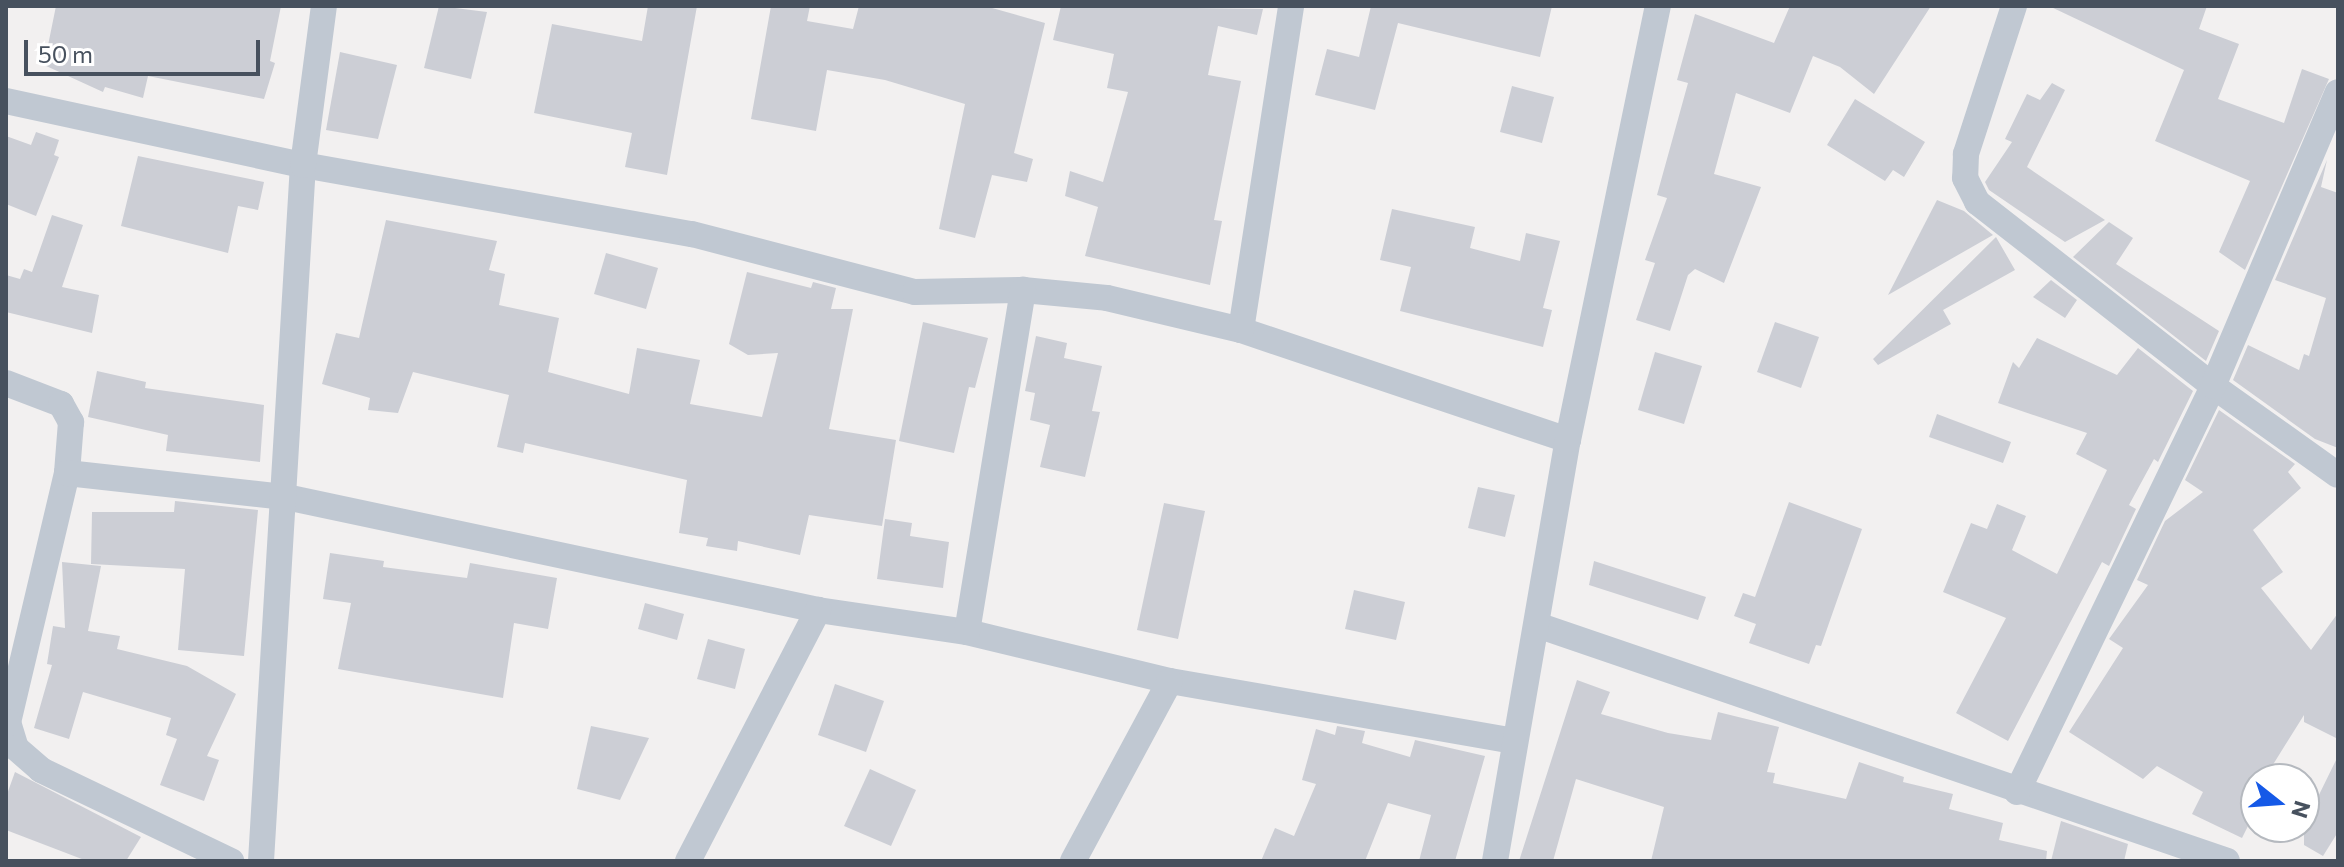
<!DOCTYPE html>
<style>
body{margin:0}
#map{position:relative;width:2344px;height:867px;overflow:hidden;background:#f2f0f0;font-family:Commissioner,sans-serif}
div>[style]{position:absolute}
.building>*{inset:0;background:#ccced5}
.street>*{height:26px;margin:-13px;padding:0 13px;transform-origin:13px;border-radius:13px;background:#c0c8d2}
span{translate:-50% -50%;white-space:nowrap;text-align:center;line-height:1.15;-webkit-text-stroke:7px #fff;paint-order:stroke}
.frame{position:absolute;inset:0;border:8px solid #47515e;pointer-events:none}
.north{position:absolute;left:2240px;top:763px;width:80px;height:80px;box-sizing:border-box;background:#fff;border:2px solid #b5b9bf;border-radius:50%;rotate:107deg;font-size:22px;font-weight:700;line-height:32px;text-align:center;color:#47515e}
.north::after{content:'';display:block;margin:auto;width:28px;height:36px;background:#1559e7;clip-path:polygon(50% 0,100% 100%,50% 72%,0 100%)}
.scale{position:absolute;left:24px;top:40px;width:236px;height:36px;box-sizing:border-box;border:4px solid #47515e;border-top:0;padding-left:10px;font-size:24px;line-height:28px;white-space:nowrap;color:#47515e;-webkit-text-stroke:6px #fff;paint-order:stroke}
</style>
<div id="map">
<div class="building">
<div style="clip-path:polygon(56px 6px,281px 6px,270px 61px,275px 63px,264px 99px,148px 76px,143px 98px,105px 87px,103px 92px,44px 65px)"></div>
<div style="clip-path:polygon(439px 6px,487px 12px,471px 79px,424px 68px)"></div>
<div style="clip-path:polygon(648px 6px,697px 6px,667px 175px,625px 167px,632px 133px,534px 113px,552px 24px,642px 41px)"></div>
<div style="clip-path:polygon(771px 6px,810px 6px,807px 21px,853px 29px,859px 6px,985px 6px,1045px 23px,1014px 153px,1033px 159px,1027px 182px,992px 175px,975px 238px,939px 229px,965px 104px,885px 80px,827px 70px,816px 131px,751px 119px)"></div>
<div style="clip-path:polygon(1061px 6px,1263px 9px,1257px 35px,1218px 26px,1208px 75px,1241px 81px,1214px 220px,1222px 221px,1210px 285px,1085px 256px,1098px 207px,1065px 196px,1070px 171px,1103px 182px,1128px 92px,1107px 88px,1114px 54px,1053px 40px)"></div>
<div style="clip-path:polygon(1371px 6px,1552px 6px,1540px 57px,1398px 23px,1375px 110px,1315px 95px,1327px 49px,1359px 57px)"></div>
<div style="clip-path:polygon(1790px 6px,1931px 6px,1874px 94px,1840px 67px,1813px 56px,1790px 113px,1736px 93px,1714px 174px,1761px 187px,1724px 283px,1695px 269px,1688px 275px,1670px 331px,1636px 320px,1655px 263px,1645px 260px,1667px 198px,1657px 195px,1688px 83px,1677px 80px,1695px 14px,1774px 43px)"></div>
<div style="clip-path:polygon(2049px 6px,2207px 6px,2199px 29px,2239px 44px,2218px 99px,2284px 123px,2302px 69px,2329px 79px,2245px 270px,2219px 252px,2250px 181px,2155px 141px,2184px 70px)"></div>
<div style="clip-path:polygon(340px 52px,397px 65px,378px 139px,326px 130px)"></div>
<div style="clip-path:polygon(2052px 83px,2065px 90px,2027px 167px,2105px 220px,2065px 242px,1989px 190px,1985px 182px,2012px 142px,2005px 139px,2027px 94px,2040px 100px)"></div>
<div style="clip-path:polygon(1512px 86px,1554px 97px,1542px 143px,1500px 132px)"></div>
<div style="clip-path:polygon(1855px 99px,1925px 142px,1904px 177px,1893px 170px,1885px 181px,1827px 145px)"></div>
<div style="clip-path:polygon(36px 132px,59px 140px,54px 155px,59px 157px,36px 216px,6px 204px,6px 136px,31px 145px)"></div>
<div style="clip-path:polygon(138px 156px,264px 182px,258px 210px,238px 206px,228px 253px,121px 226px)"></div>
<div style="clip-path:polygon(2327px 160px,2321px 187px,2338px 193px,2338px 448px,2315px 439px,2233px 380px,2248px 345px,2299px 370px,2304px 354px,2309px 356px,2326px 298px,2275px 280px)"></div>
<div style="clip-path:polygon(1937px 200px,1964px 211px,1993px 235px,1888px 295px)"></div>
<div style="clip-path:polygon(1392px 209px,1475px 227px,1470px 248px,1520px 261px,1526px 233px,1560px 241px,1543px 308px,1552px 310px,1543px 347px,1400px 311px,1411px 267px,1380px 260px)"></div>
<div style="clip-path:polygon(52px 215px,83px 225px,62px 287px,99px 295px,92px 333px,6px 312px,6px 275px,20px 279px,24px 269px,32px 272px)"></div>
<div style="clip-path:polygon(386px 220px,497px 241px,489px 270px,505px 274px,499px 305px,559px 318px,548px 372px,629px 394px,637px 348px,700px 360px,690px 404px,762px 417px,778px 353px,748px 355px,729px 344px,747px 272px,811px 288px,813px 282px,836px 288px,831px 309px,853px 309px,829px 429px,896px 440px,882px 526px,809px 515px,800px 555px,738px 541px,737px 551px,706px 546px,708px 538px,679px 533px,687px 480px,525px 443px,523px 453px,497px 447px,509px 395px,413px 372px,398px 413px,368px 410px,370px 398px,322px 384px,336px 333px,359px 338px)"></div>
<div style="clip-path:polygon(2109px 222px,2133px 238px,2116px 264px,2219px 331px,2206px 361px,2073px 257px)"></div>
<div style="clip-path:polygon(1996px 237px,2015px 270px,1943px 310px,1951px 324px,1878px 365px,1873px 359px)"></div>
<div style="clip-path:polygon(606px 253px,658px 268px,646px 309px,594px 294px)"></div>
<div style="clip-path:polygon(2051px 280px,2077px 300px,2065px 318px,2033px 297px)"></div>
<div style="clip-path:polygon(923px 322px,988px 338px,975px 388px,969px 387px,954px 453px,899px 441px)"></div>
<div style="clip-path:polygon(1775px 322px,1819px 337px,1801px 388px,1757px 372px)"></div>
<div style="clip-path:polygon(1036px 336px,1067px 343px,1064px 358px,1102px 366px,1092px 411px,1100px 412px,1085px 477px,1040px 467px,1050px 425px,1030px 420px,1035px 393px,1025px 391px)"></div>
<div style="clip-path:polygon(2037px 338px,2117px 375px,2138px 348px,2193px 391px,2158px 462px,2154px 459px,2129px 505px,2136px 509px,2109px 566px,2102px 562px,2008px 741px,1956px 713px,2006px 618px,1943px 592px,1971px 523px,1987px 529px,1997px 504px,2026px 516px,2012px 550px,2057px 574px,2107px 470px,2076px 454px,2087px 433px,1998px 403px,2013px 362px,2019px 368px)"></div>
<div style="clip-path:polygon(1655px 352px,1702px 366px,1684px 424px,1638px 410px)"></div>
<div style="clip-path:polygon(97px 371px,146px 382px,145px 388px,264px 405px,260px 462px,166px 451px,168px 435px,88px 417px)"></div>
<div style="clip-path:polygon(2219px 410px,2295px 464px,2288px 472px,2301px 488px,2253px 530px,2283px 572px,2261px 588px,2311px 650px,2338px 613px,2338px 739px,2304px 722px,2304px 715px,2264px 779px,2256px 779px,2256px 810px,2242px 838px,2192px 814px,2203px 792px,2157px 766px,2143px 779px,2069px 732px,2123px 648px,2109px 639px,2148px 585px,2137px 580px,2165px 521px,2203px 492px,2185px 480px)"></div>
<div style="clip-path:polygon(1937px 414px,2011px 442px,2003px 463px,1929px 437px)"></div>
<div style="clip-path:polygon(1478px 487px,1515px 495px,1505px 537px,1468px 528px)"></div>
<div style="clip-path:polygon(175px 501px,258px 510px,244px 656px,178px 650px,185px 569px,91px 564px,92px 512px,174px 512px)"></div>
<div style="clip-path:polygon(1789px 502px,1862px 529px,1821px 646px,1816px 645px,1809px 664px,1749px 643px,1756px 624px,1734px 616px,1743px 593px,1755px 597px)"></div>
<div style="clip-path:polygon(1164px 503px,1205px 511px,1178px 639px,1137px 630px)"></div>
<div style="clip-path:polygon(885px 519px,912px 523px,910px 536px,949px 542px,943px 588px,877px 579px)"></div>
<div style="clip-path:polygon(330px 553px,384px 561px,383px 567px,467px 578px,470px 563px,557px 578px,548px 629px,514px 623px,503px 698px,338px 669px,351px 603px,323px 599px)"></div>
<div style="clip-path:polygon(1594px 561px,1706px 597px,1698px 620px,1589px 585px)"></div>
<div style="clip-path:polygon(62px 562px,101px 566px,88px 631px,120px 636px,117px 649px,187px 666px,236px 694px,207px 756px,219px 760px,204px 801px,160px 785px,177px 739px,166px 735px,171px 718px,83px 692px,69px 739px,34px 728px,52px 665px,47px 664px,53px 626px,65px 628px)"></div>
<div style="clip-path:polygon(1354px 590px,1405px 602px,1396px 640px,1345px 629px)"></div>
<div style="clip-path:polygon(645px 603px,684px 614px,677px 640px,638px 629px)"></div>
<div style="clip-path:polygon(708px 639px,745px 649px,735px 689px,697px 679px)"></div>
<div style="clip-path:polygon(1577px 680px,1610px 692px,1601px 714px,1668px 733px,1711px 740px,1718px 712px,1779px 727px,1767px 772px,1775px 773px,1773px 783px,1846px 799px,1859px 762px,1904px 777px,1903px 782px,1953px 794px,1949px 809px,2003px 823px,1999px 840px,2047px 851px,2046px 861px,1651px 861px,1664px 807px,1576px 779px,1553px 861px,1519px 861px)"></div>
<div style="clip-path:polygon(835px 684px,884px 701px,866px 752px,818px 735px)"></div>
<div style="clip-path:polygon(591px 726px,649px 738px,620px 800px,577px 789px)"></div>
<div style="clip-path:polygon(1337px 726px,1365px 731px,1362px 743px,1410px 757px,1415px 740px,1485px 756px,1455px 861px,1419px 861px,1431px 815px,1388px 803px,1365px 861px,1261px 861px,1275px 828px,1294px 836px,1316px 784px,1302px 780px,1316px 729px,1335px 735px)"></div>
<div style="clip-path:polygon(2338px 756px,2338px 832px,2323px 856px,2304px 845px,2304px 796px,2315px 803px)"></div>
<div style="clip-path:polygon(870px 769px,916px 790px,891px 846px,844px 826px)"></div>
<div style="clip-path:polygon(15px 772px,141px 837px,126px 861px,87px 861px,6px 830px,6px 797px)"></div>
<div style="clip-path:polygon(2061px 821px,2128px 844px,2124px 861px,2051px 861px)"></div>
</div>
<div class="street">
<div style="left:2014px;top:6px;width:156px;rotate:108deg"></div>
<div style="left:1966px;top:154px;width:24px;rotate:92deg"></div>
<div style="left:1965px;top:178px;width:27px;rotate:63deg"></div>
<div style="left:1977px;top:202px;width:299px;rotate:37.9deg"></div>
<div style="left:2213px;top:386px;width:153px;rotate:35.5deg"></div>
<div style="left:6px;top:101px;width:304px;rotate:12.2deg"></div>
<div style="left:303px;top:165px;width:395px;rotate:10.1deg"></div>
<div style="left:692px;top:234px;width:230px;rotate:14.6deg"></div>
<div style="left:915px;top:292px;width:108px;rotate:-1.1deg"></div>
<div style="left:1023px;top:290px;width:84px;rotate:5.4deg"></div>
<div style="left:1107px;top:298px;width:138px;rotate:13.4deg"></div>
<div style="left:1241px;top:330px;width:345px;rotate:18.6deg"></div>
<div style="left:1241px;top:330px;width:328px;rotate:-81.2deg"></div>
<div style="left:6px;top:383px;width:59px;rotate:20.9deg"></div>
<div style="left:61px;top:404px;width:21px;rotate:61deg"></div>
<div style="left:71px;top:422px;width:51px;rotate:94.5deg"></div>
<div style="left:67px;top:473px;width:256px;rotate:103.3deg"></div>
<div style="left:8px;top:722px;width:27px;rotate:73deg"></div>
<div style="left:16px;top:748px;width:33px;rotate:41deg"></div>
<div style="left:41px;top:770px;width:211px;rotate:25.6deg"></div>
<div style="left:67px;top:473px;width:220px;rotate:6.3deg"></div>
<div style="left:286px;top:497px;width:544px;rotate:11.99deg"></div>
<div style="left:818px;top:610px;width:151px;rotate:8.4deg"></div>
<div style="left:967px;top:632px;width:209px;rotate:13.6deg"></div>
<div style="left:1170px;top:681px;width:350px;rotate:9.9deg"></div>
<div style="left:1540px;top:626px;width:726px;rotate:18.88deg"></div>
<div style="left:967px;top:632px;width:347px;rotate:-80.7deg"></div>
<div style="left:2017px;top:792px;width:451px;rotate:-64.2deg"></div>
<div style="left:2213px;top:386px;width:319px;rotate:-67deg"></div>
<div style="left:261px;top:861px;width:697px;rotate:-86.55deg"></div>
<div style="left:303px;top:165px;width:160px;rotate:-82.5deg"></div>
<div style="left:688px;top:861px;width:283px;rotate:-62.6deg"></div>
<div style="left:1073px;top:861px;width:204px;rotate:-61.7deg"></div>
<div style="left:1495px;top:861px;width:427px;rotate:-80.2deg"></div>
<div style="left:1568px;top:440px;width:443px;rotate:-78.3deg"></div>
</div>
<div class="frame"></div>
<div class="north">N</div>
<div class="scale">50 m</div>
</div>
